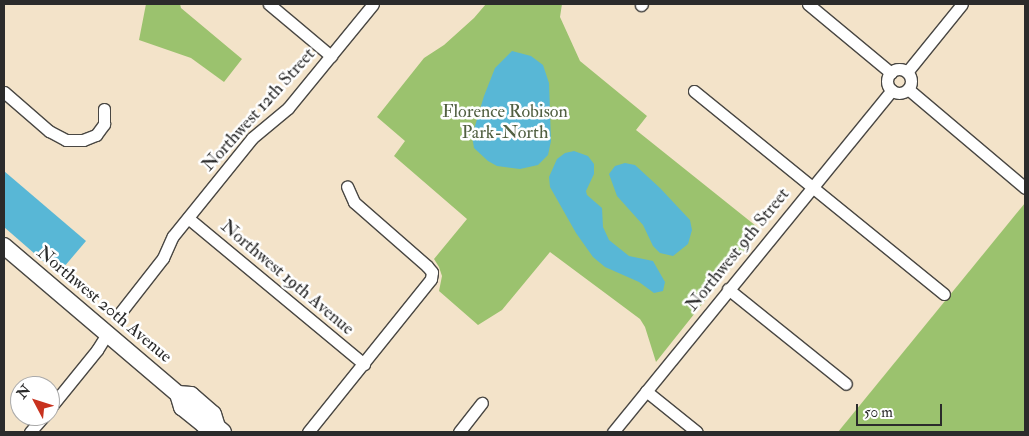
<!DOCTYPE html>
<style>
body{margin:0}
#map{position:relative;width:1029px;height:436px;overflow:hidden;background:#f3e3c9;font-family:"IM FELL Double Pica",serif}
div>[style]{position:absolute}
.green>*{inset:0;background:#9bc26e}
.water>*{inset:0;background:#58b7d6}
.roads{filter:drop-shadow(1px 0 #494743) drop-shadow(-1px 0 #494743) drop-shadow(0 1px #494743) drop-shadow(0 -1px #494743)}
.street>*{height:11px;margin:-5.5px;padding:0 5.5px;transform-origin:5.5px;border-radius:5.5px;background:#fff}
.street>.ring{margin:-5.5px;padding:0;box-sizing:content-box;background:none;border:11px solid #fff;border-radius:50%}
.secondary>*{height:16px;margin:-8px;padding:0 8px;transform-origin:8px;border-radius:8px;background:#fff}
span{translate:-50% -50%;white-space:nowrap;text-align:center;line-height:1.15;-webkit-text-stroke:5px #fff;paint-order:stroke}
.street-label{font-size:18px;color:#2b2b2b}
.park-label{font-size:18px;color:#526042}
.frame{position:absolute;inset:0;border:5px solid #2b2b2b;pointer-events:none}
.north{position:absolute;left:10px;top:376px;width:50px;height:50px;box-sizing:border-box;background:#fff;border:1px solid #aaa;border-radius:50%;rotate:310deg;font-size:14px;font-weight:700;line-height:20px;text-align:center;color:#2b2b2b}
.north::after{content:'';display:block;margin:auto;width:18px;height:22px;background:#c8321e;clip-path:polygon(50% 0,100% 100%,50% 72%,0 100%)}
.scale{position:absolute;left:856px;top:404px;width:86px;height:22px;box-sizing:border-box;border:2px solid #2b2b2b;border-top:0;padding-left:6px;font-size:15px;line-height:18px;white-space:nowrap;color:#2b2b2b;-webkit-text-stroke:4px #fff;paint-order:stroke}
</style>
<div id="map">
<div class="green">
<div style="clip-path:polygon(146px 4px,180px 4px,181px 8px,242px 59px,224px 82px,191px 58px,139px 40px)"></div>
<div style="clip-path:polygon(486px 4px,562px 4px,560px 17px,580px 61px,647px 116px,636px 130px,761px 230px,656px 362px,645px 327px,640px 319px,550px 252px,502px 310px,478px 325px,439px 291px,442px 276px,439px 267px,434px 259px,467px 219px,394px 156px,405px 141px,377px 117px,424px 58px,444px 45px,474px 18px)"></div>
<div style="clip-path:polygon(1025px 203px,1025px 432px,838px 432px)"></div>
</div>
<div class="water">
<div style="clip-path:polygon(512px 51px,531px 56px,543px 65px,549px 83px,551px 141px,548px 155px,538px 165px,520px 169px,497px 166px,488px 161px,474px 148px,472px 136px,484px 96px,495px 68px)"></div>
<div style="clip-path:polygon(574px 151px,588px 156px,594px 164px,594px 174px,586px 191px,587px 195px,602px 208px,603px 227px,609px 240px,629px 256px,653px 261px,665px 282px,663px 291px,654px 293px,639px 282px,605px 267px,593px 257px,576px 233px,550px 187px,549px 177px,557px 159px,565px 153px)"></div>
<div style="clip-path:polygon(625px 163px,635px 165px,660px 188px,690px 220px,692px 230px,688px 244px,673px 256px,660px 253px,653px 246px,643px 225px,617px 196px,609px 174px,615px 166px)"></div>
<div style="clip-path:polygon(4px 171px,86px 241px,58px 274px,4px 227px)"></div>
</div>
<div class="roads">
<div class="street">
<div style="left:269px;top:4px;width:81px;rotate:40deg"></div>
<div style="left:808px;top:4px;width:108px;rotate:39.7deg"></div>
<div style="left:641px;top:5px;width:1px;rotate:-45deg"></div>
<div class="ring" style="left:887px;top:69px;width:13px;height:13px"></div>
<div style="left:907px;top:72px;width:87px;rotate:-51deg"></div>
<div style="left:908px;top:89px;width:153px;rotate:40.2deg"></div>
<div style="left:694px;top:91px;width:322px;rotate:39.1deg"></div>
<div style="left:4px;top:92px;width:60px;rotate:40.9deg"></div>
<div style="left:49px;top:131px;width:19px;rotate:28deg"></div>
<div style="left:66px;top:140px;width:17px"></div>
<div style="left:83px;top:140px;width:14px;rotate:-21deg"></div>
<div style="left:96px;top:135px;width:14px;rotate:-54deg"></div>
<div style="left:104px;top:124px;width:15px;rotate:-90deg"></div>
<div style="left:188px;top:218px;width:229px;rotate:39.7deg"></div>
<div style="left:728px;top:289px;width:151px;rotate:38.8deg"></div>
<div style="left:120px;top:313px;width:70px;rotate:-52deg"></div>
<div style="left:163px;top:258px;width:24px;rotate:-66deg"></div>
<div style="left:173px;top:236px;width:126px;rotate:-51.1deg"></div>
<div style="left:252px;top:138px;width:47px;rotate:-39.8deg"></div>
<div style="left:288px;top:108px;width:134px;rotate:-50.7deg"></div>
<div style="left:646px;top:391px;width:65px;rotate:38.8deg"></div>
<div style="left:50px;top:408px;width:75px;rotate:-51deg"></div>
<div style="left:97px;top:350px;width:19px;rotate:-58deg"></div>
<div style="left:30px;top:432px;width:21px;rotate:-49deg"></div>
<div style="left:308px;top:432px;width:196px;rotate:-51.2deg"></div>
<div style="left:431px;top:279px;width:7px;rotate:-82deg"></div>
<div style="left:432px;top:272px;width:8px;rotate:-130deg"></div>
<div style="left:427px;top:266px;width:97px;rotate:-138.8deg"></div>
<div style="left:354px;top:202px;width:17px;rotate:-114deg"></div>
<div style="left:459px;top:432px;width:37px;rotate:-52deg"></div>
<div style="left:613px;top:432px;width:441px;rotate:-50.8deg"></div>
</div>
<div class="secondary">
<div style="left:4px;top:246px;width:228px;rotate:40.4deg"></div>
<div style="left:178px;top:394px;width:13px;rotate:4deg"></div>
<div style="left:191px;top:395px;width:29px;rotate:41deg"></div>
<div style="left:213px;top:414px;width:14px;rotate:73deg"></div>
<div style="left:217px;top:427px;width:8px;rotate:40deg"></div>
<div style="left:178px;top:394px;width:14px;rotate:73deg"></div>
<div style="left:182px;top:407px;width:28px;rotate:39deg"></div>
<div style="left:204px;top:425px;width:13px;rotate:9deg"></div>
</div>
</div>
<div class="street-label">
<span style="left:259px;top:110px;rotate:-48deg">Northwest 12th Street</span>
<span style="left:738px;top:250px;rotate:-51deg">Northwest 9th Street</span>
<span style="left:287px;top:278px;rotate:40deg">Northwest 19th Avenue</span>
<span style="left:104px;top:305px;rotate:40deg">Northwest 20th Avenue</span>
</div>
<div class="park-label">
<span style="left:505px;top:123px">Florence Robison<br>Park-North</span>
</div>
<div class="frame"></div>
<div class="north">N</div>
<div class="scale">50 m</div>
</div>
